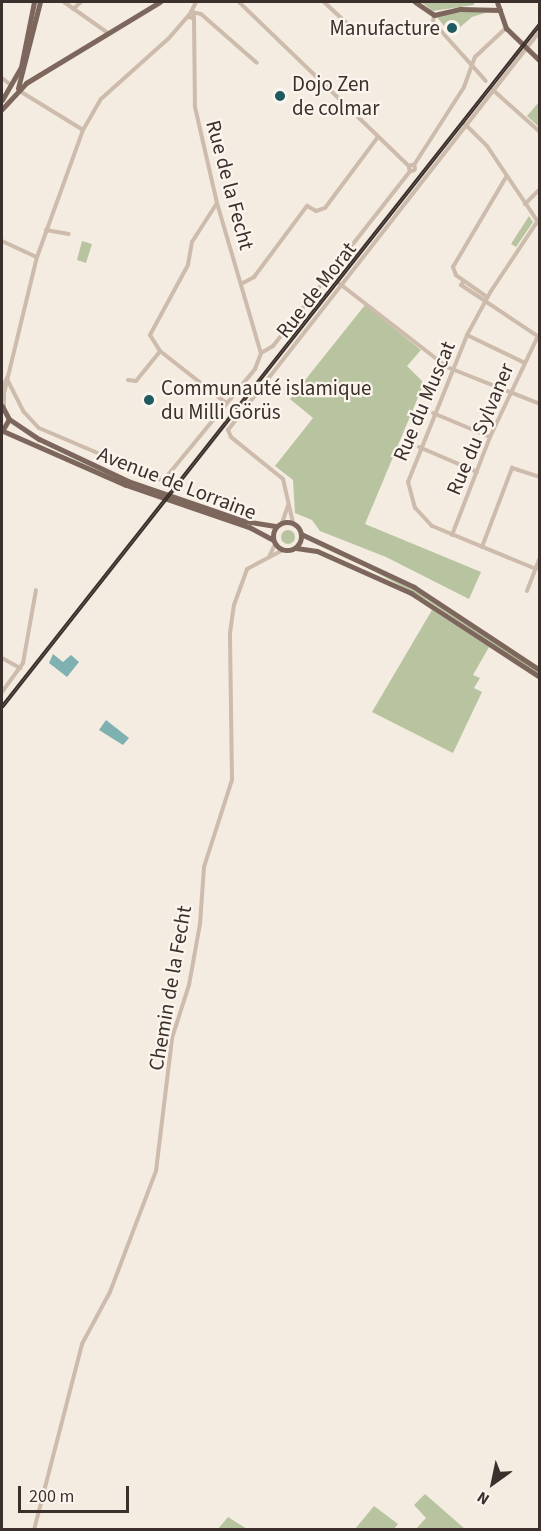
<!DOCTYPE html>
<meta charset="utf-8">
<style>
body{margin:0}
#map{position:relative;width:541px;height:1531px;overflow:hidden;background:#f4ebe1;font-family:"Source Sans 3",sans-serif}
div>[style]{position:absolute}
.green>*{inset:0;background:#b8c4a0}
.round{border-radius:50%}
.water>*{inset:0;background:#7fb0b2}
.minor>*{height:4px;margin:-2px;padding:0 2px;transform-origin:2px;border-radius:2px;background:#cdbbac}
.minor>.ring{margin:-2px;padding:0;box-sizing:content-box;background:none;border:4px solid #cdbbac;border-radius:50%}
.major>*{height:5px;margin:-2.5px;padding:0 2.5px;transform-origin:2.5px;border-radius:2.5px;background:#7d675c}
.major>.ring{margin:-2.5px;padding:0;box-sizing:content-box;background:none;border:5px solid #7d675c;border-radius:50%}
.rail>*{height:4px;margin-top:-2px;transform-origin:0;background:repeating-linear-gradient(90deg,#fbf5ee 0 4.5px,#3b302b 0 9px);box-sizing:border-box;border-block:2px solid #3b302b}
.dots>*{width:16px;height:16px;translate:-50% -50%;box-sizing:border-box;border:3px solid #fbf5ee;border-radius:50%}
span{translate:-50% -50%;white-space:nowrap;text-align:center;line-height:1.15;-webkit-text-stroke:4.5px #fbf5ee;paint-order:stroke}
.poi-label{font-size:21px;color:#3b302b}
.right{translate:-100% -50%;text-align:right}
.left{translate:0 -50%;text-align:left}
.street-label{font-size:21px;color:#3b302b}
.frame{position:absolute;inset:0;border:3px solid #3b302b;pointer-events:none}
.north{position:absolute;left:463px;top:1453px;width:60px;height:60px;-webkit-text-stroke:4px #fbf5ee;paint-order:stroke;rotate:213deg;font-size:16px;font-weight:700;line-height:24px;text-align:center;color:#3b302b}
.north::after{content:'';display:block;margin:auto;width:21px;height:27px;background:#3b302b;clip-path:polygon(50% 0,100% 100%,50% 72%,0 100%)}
.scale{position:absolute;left:18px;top:1486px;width:111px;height:27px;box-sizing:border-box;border:3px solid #3b302b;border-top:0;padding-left:8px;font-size:18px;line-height:21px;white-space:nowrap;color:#3b302b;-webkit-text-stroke:4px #fbf5ee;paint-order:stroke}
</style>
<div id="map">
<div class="green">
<div style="clip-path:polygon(421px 2px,474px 2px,474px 5px,433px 11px)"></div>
<div style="clip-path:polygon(459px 11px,488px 12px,472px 17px,451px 35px,437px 17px)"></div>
<div style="clip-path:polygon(539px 102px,539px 127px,527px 116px)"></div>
<div style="clip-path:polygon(529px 216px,533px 222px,516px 247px,511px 244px)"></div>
<div style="clip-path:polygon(82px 241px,92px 244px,86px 263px,77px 260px)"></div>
<div style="clip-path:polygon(365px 305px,421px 350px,407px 366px,424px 383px,365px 524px,481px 572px,469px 599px,386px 557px,320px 531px,312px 520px,295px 513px,293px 480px,275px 466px,313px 418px,290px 399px)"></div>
<div class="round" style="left:281px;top:530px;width:14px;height:14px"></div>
<div style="clip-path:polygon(355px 561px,424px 595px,539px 672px,539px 675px,427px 600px)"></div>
<div style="clip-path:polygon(432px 610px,489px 647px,473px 675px,480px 678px,474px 688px,482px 692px,453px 753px,372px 712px)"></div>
<div style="clip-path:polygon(425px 1494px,465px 1529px,416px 1529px,426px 1518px,414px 1505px)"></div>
<div style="clip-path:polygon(374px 1506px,398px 1524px,394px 1529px,355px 1529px)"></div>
<div style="clip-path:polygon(228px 1517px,239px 1524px,247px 1529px,218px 1529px)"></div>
</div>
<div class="water">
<div style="clip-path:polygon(53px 654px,63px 662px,71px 655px,79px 662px,67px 677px,49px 663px)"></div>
<div style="clip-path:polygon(106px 720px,129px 738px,123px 745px,99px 730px)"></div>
</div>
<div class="minor">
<div style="left:64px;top:2px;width:54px;rotate:35.2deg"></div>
<div style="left:239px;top:2px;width:236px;rotate:44deg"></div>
<div style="left:324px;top:2px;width:41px;rotate:43deg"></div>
<div style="left:73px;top:9px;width:11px;rotate:-41deg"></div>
<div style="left:191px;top:12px;width:11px;rotate:-63deg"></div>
<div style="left:194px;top:14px;width:4px;rotate:104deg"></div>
<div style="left:193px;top:18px;width:5px;rotate:-169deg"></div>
<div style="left:188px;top:17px;width:6px;rotate:-59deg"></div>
<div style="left:191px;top:12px;width:10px;rotate:11deg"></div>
<div style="left:201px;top:14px;width:74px;rotate:41.2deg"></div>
<div style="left:434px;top:15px;width:7px;rotate:98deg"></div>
<div style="left:433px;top:22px;width:79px;rotate:48.1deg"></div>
<div style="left:194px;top:17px;width:90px;rotate:89.4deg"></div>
<div style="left:195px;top:107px;width:98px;rotate:77.1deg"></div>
<div style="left:217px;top:203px;width:156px;rotate:73.7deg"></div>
<div style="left:2px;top:78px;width:11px;rotate:38deg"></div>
<div style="left:18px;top:90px;width:76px;rotate:31.6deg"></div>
<div style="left:493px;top:90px;width:63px;rotate:41.8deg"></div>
<div style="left:465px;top:124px;width:31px;rotate:45deg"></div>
<div style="left:487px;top:146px;width:95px;rotate:56.1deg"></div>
<div class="ring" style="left:409px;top:165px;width:2px;height:2px"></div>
<div style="left:414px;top:165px;width:93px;rotate:-57.3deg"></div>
<div style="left:464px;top:87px;width:32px;rotate:-70deg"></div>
<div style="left:475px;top:57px;width:42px;rotate:-43.1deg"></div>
<div style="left:217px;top:203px;width:46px;rotate:122.7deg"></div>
<div style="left:192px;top:242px;width:23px;rotate:100deg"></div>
<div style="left:188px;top:265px;width:80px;rotate:118.5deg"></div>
<div style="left:150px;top:335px;width:19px;rotate:58deg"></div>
<div style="left:160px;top:351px;width:84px;rotate:38.2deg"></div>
<div style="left:525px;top:204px;width:21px;rotate:-45deg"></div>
<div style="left:46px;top:230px;width:23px;rotate:10deg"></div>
<div style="left:2px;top:241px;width:38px;rotate:25deg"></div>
<div style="left:464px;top:281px;width:5px;rotate:127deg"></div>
<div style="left:461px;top:285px;width:94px;rotate:33.7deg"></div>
<div style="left:241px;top:284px;width:15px;rotate:-28deg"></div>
<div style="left:254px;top:277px;width:89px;rotate:-53.3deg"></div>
<div style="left:307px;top:206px;width:10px;rotate:29deg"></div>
<div style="left:316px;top:211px;width:9px;rotate:-18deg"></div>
<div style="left:325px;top:208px;width:89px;rotate:-53.3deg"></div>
<div style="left:340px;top:284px;width:135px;rotate:37.8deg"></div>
<div style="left:447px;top:367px;width:100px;rotate:21.7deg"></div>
<div style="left:487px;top:297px;width:38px;rotate:-145deg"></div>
<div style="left:456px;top:275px;width:9px;rotate:-111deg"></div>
<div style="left:453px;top:267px;width:104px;rotate:-59.5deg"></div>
<div style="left:467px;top:335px;width:64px;rotate:25.8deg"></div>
<div style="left:261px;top:353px;width:14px;rotate:-30deg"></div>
<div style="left:273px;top:346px;width:222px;rotate:-51.9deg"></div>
<div style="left:128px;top:380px;width:8px;rotate:7deg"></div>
<div style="left:136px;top:381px;width:38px;rotate:-51deg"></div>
<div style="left:8px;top:381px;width:34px;rotate:63deg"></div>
<div style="left:23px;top:411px;width:23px;rotate:47deg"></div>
<div style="left:39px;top:428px;width:135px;rotate:23.1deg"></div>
<div style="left:163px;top:481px;width:145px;rotate:-50.6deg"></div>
<div style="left:255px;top:369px;width:17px;rotate:-69deg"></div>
<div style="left:2px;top:388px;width:13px;rotate:-63deg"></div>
<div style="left:4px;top:407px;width:14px;rotate:-90deg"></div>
<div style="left:4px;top:393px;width:140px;rotate:-76.4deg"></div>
<div style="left:37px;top:257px;width:135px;rotate:-70.1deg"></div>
<div style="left:83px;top:130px;width:36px;rotate:-60deg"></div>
<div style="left:101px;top:99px;width:91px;rotate:-41.9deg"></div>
<div style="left:169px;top:38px;width:29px;rotate:-49deg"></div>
<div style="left:433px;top:413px;width:62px;rotate:22.8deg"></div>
<div style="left:419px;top:447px;width:63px;rotate:23.3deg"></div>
<div style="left:282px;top:523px;width:18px;rotate:-71deg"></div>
<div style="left:293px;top:523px;width:45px;rotate:-102.8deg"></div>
<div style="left:283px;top:479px;width:67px;rotate:-141.1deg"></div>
<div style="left:231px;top:437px;width:8px;rotate:-113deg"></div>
<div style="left:228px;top:430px;width:507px;rotate:-51.98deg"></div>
<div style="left:452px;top:535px;width:105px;rotate:-68.8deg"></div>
<div style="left:490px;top:437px;width:112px;rotate:-64.6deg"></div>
<div style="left:482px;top:547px;width:85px;rotate:-69.2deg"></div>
<div style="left:512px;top:468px;width:29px;rotate:18deg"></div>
<div style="left:269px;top:557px;width:14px;rotate:-65deg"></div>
<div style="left:536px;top:569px;width:113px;rotate:-157.5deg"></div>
<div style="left:432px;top:526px;width:25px;rotate:-133deg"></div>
<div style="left:415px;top:508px;width:27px;rotate:-105deg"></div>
<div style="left:408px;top:482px;width:158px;rotate:-68.1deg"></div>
<div style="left:467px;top:335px;width:50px;rotate:-61.4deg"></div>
<div style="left:491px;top:291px;width:83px;rotate:-56.3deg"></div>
<div style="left:527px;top:591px;width:36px;rotate:-69deg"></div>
<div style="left:2px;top:658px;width:21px;rotate:29deg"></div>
<div style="left:2px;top:692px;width:36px;rotate:-54deg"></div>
<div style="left:23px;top:663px;width:74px;rotate:-79.9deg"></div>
<div style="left:34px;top:1530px;width:192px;rotate:-75.5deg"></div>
<div style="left:82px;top:1344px;width:59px;rotate:-61.7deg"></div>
<div style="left:110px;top:1292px;width:129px;rotate:-69.2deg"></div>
<div style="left:156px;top:1171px;width:134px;rotate:-83.1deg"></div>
<div style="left:172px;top:1038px;width:56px;rotate:-72.2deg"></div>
<div style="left:189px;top:985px;width:62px;rotate:-79.8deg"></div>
<div style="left:200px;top:924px;width:57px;rotate:-86deg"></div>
<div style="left:204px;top:867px;width:91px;rotate:-72.2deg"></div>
<div style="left:232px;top:780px;width:147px;rotate:-90.8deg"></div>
<div style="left:230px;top:633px;width:28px;rotate:-82deg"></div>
<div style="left:234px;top:605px;width:38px;rotate:-70deg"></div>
<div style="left:247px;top:569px;width:40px;rotate:-28deg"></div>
</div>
<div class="major">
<div style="left:415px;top:2px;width:23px;rotate:34deg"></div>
<div style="left:434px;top:15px;width:27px;rotate:-13deg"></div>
<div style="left:460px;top:9px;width:40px;rotate:1.4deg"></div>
<div style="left:497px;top:2px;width:28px;rotate:71deg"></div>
<div style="left:506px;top:28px;width:47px;rotate:44.1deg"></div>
<div style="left:18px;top:88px;width:89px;rotate:-75.7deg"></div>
<div style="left:2px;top:100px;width:38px;rotate:-60deg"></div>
<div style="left:21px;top:67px;width:66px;rotate:-78.7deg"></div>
<div style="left:2px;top:109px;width:35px;rotate:-47deg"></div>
<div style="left:26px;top:83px;width:157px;rotate:-31.2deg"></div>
<div style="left:2px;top:406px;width:15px;rotate:62deg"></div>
<div style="left:9px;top:419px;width:14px;rotate:120deg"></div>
<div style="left:9px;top:419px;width:36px;rotate:34deg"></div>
<div style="left:39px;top:439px;width:98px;rotate:25.3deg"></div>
<div style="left:128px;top:481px;width:123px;rotate:19deg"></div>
<div style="left:244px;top:521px;width:33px;rotate:9deg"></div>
<div style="left:3px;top:431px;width:134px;rotate:23.7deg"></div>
<div style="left:126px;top:485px;width:130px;rotate:18.9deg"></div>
<div style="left:249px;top:527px;width:27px;rotate:28deg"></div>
<div class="ring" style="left:273px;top:522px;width:23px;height:23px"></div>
<div style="left:301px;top:534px;width:125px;rotate:25.1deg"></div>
<div style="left:414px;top:587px;width:151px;rotate:33.4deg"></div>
<div style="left:296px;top:548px;width:21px;rotate:8deg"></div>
<div style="left:317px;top:551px;width:103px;rotate:24.1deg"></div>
<div style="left:411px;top:593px;width:154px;rotate:33.1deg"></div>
</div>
<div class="rail">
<div style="left:2px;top:707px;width:869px;rotate:-51.77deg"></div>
</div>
<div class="dots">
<div style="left:452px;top:28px;background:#1f5a5e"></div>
<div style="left:280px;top:96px;background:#1f5a5e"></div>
<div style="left:149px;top:400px;background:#1f5a5e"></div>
</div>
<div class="poi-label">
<span class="right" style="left:440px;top:28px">Manufacture</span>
<span class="left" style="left:292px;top:96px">Dojo Zen<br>de colmar</span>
<span class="left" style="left:161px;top:400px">Communauté islamique<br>du Milli Görüs</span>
</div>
<div class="street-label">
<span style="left:230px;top:185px;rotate:75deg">Rue de la Fecht</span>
<span style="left:316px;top:290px;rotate:-52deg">Rue de Morat</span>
<span style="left:424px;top:401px;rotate:-67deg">Rue du Muscat</span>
<span style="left:480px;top:429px;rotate:-67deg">Rue du Sylvaner</span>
<span style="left:177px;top:483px;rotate:21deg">Avenue de Lorraine</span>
<span style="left:170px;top:988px;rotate:-80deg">Chemin de la Fecht</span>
</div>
<div class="frame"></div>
<div class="north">N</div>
<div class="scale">200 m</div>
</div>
